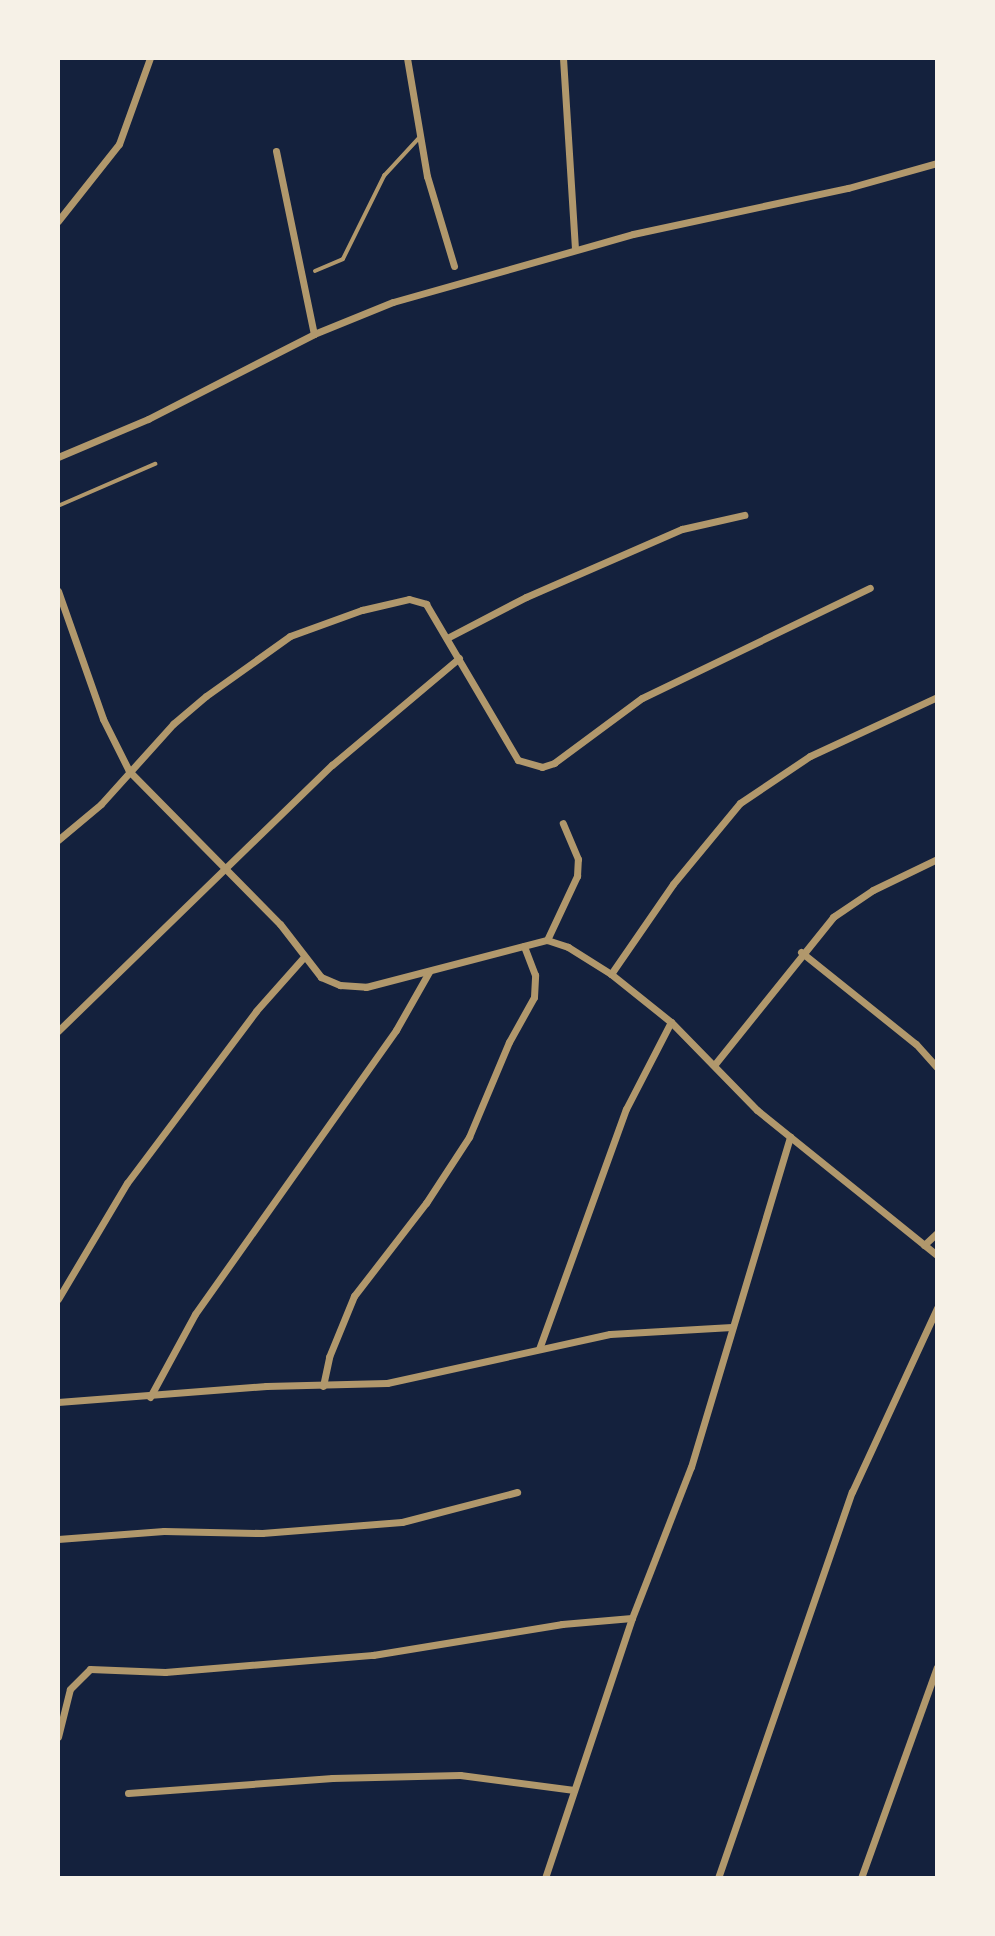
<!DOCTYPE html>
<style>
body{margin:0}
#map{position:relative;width:995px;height:1936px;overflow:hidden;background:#14213d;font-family:"PT Sans",sans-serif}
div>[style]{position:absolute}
.service>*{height:3.5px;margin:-1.75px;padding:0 1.75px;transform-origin:1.75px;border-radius:1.75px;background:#b1986c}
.minor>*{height:7px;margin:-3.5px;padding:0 3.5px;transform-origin:3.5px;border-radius:3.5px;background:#b1986c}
span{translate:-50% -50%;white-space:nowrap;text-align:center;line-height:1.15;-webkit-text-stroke:6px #f6f1e7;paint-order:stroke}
.frame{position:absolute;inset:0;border:60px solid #f6f1e7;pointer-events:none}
</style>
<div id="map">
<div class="service">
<div style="left:315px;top:271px;width:30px;rotate:-23deg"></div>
<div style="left:343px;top:259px;width:93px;rotate:-63.7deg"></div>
<div style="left:384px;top:176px;width:52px;rotate:-47.4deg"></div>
<div style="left:58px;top:506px;width:106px;rotate:-23.4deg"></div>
</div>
<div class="minor">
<div style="left:407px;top:58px;width:120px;rotate:80.4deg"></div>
<div style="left:427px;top:176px;width:94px;rotate:73.3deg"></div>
<div style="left:563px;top:58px;width:191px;rotate:86.4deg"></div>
<div style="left:276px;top:151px;width:187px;rotate:78.3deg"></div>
<div style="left:58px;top:221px;width:98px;rotate:-51.6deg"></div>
<div style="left:119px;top:144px;width:91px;rotate:-70.2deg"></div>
<div style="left:58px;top:457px;width:98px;rotate:-22.9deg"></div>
<div style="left:148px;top:419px;width:186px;rotate:-27.1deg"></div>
<div style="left:314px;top:334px;width:85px;rotate:-22.1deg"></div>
<div style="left:393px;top:302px;width:249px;rotate:-15.8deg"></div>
<div style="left:633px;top:234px;width:220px;rotate:-12.1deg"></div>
<div style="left:848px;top:188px;width:92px;rotate:-15.7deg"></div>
<div style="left:58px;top:591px;width:136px;rotate:70.6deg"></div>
<div style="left:103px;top:719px;width:58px;rotate:63.4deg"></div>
<div style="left:129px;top:771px;width:215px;rotate:45.4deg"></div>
<div style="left:280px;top:924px;width:67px;rotate:52.3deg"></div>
<div style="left:321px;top:977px;width:21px;rotate:23deg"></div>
<div style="left:340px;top:985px;width:26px;rotate:4deg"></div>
<div style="left:366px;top:987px;width:187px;rotate:-14.6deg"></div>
<div style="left:547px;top:940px;width:22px;rotate:18deg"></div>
<div style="left:568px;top:947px;width:51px;rotate:32.1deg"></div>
<div style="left:611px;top:974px;width:77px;rotate:38.7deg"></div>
<div style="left:671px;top:1022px;width:123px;rotate:45.7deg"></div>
<div style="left:757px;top:1110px;width:231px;rotate:38.9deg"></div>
<div style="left:449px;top:637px;width:87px;rotate:-27.5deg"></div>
<div style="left:526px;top:597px;width:170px;rotate:-23.6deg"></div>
<div style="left:682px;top:529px;width:64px;rotate:-12.7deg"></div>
<div style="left:58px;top:840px;width:56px;rotate:-39.9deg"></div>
<div style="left:101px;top:804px;width:108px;rotate:-48deg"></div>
<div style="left:173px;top:724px;width:43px;rotate:-40.3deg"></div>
<div style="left:206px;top:696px;width:103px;rotate:-35.5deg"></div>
<div style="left:290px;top:636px;width:77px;rotate:-19.9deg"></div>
<div style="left:362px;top:610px;width:48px;rotate:-13.2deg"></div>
<div style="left:409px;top:599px;width:18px;rotate:16deg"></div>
<div style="left:426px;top:604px;width:181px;rotate:59.5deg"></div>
<div style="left:518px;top:760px;width:25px;rotate:16deg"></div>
<div style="left:542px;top:767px;width:13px;rotate:-18deg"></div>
<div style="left:554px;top:763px;width:109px;rotate:-36.5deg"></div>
<div style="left:642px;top:698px;width:253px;rotate:-25.8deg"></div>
<div style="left:547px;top:940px;width:71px;rotate:-64.9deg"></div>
<div style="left:577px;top:876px;width:17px;rotate:-87deg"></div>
<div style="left:578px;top:859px;width:39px;rotate:-113deg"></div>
<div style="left:801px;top:952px;width:147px;rotate:38.7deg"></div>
<div style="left:916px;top:1044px;width:31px;rotate:48deg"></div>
<div style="left:611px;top:974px;width:109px;rotate:-55.4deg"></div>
<div style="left:673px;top:884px;width:105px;rotate:-50.4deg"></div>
<div style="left:740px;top:803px;width:84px;rotate:-33.9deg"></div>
<div style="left:810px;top:756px;width:140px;rotate:-24.9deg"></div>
<div style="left:58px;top:1031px;width:382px;rotate:-44.2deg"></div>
<div style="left:332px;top:765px;width:166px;rotate:-40.1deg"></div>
<div style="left:715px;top:1064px;width:189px;rotate:-51.2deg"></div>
<div style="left:833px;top:917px;width:48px;rotate:-34deg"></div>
<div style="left:873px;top:890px;width:71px;rotate:-25.8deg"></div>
<div style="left:924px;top:1245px;width:18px;rotate:-43deg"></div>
<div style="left:58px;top:1299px;width:135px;rotate:-59.3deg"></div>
<div style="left:127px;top:1183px;width:215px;rotate:-53.1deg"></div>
<div style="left:256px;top:1011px;width:72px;rotate:-48.4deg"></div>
<div style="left:539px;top:1349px;width:255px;rotate:-70.1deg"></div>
<div style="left:626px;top:1109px;width:98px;rotate:-62.7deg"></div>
<div style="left:323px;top:1386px;width:30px;rotate:-78deg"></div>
<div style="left:329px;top:1357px;width:66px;rotate:-67.7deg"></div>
<div style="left:354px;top:1296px;width:118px;rotate:-52.3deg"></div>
<div style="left:426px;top:1203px;width:79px;rotate:-56.9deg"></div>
<div style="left:469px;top:1137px;width:103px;rotate:-67.2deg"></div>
<div style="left:509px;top:1042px;width:51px;rotate:-60.9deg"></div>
<div style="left:534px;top:997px;width:22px;rotate:-87deg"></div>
<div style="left:535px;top:975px;width:31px;rotate:-111deg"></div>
<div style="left:150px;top:1397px;width:94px;rotate:-61.5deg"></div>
<div style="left:195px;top:1314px;width:348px;rotate:-54.7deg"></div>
<div style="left:396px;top:1030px;width:67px;rotate:-60.4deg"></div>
<div style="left:58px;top:1402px;width:209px;rotate:-4.4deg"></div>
<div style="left:266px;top:1386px;width:121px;rotate:-1.4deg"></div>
<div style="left:387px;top:1383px;width:228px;rotate:-12.4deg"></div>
<div style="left:610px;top:1334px;width:122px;rotate:-3.3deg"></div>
<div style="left:58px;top:1539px;width:106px;rotate:-4.3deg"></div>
<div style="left:164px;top:1531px;width:98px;rotate:1.2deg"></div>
<div style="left:262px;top:1533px;width:140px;rotate:-4.5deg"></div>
<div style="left:402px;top:1522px;width:119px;rotate:-14.6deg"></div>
<div style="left:58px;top:1737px;width:49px;rotate:-76deg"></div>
<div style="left:70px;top:1689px;width:28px;rotate:-45deg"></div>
<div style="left:90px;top:1669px;width:75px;rotate:2.3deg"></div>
<div style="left:165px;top:1672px;width:209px;rotate:-4.7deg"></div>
<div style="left:373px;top:1655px;width:192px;rotate:-9.3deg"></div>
<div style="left:562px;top:1624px;width:70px;rotate:-4.9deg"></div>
<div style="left:128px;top:1793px;width:205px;rotate:-4.2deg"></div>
<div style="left:332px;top:1778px;width:128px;rotate:-1.3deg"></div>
<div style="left:460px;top:1775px;width:115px;rotate:7.5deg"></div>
<div style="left:545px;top:1878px;width:274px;rotate:-71.5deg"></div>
<div style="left:632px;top:1618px;width:162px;rotate:-68.7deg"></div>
<div style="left:691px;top:1467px;width:345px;rotate:-73.3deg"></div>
<div style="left:718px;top:1878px;width:409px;rotate:-70.9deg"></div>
<div style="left:852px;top:1492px;width:203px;rotate:-65.2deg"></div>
<div style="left:861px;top:1878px;width:224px;rotate:-70.2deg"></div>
</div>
<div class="frame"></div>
</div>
